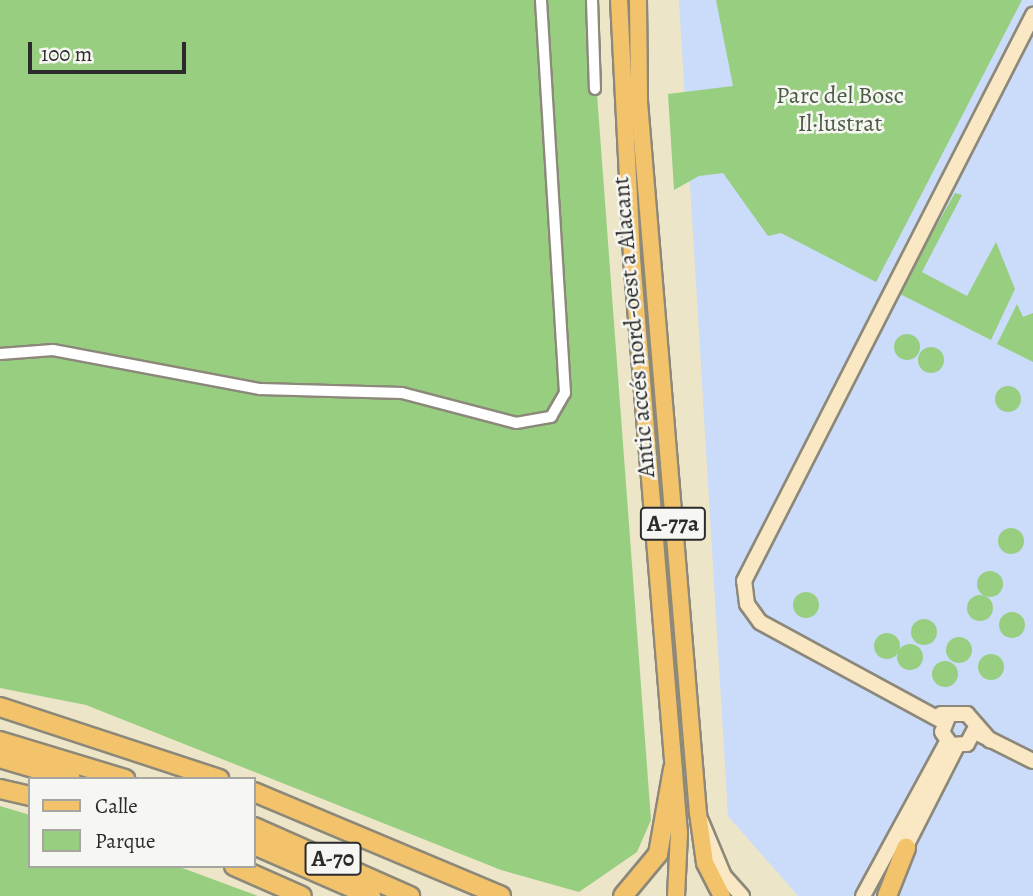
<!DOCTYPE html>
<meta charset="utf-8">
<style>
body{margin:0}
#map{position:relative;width:1033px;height:896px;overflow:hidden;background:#ece5c8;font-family:Alegreya,serif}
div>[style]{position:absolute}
.built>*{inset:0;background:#cadcf9}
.green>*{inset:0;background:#97ce80}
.round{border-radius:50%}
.roads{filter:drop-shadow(2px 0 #8c887a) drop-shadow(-2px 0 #8c887a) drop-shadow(0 2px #8c887a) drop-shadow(0 -2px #8c887a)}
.street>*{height:10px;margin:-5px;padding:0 5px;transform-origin:5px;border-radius:5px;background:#fff}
.secondary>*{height:14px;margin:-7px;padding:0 7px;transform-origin:7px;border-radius:7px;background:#fae7c3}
.primary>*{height:16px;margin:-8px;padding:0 8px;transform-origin:8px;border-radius:8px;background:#f2c36a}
.highway>*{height:18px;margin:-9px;padding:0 9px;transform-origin:9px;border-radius:9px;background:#f2c36a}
span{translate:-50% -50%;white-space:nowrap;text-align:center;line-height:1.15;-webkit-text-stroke:5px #f6f6f2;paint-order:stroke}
.shield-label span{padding:2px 5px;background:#f6f6f2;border:2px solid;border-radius:5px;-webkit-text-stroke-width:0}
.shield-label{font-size:23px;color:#2b2b2b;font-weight:700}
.park-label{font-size:24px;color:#4b5c44}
.street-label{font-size:24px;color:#2b2b2b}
.legend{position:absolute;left:28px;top:777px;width:228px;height:91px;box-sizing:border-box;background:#f6f6f2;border:2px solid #a5a5a2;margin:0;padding:9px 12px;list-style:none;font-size:21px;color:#2b2b2b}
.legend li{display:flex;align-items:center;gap:14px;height:35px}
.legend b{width:35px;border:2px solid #a5a5a2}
.scale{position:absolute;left:28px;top:42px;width:158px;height:32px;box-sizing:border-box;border:4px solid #2b2b2b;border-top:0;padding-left:9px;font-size:21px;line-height:24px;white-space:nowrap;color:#2b2b2b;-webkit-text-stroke:5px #f6f6f2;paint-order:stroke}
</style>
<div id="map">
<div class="built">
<div style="clip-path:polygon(679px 0,1033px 0,1033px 896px,798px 896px,728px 816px)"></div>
</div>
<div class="green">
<div style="clip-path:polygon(0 0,590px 0,651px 820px,637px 852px,579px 892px,501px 870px,86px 705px,0 688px)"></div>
<div style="clip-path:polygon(716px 0,1022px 0,876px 282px,781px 233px,768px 236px,723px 173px,699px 176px,674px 190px,668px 94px,733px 86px)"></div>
<div style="clip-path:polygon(955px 193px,962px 195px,922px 272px,967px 296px,996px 242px,1015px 289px,991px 340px,898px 293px)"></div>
<div style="clip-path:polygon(1017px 304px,1023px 317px,1033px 313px,1033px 362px,997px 344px)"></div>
<div class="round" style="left:894px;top:334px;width:26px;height:26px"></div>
<div class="round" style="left:918px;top:347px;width:26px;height:26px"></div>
<div class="round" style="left:995px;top:386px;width:26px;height:26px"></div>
<div class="round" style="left:998px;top:528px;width:26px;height:26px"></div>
<div class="round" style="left:977px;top:571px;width:26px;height:26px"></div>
<div class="round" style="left:793px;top:592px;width:26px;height:26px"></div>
<div class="round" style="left:967px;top:595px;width:26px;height:26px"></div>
<div class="round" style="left:999px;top:612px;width:26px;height:26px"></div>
<div class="round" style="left:911px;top:619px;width:26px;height:26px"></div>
<div class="round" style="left:874px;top:633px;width:26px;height:26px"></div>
<div class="round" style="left:946px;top:637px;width:26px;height:26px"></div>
<div class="round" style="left:897px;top:644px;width:26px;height:26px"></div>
<div class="round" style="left:978px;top:654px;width:26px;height:26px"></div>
<div class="round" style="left:932px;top:661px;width:26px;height:26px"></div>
<div style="clip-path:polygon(0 806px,30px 815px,30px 866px,177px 866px,258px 896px,0 896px)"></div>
</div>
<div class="roads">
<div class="street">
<div style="left:592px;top:0;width:89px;rotate:88.1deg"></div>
<div style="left:0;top:354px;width:53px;rotate:-4.3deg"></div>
<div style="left:53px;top:350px;width:211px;rotate:10.7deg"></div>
<div style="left:260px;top:389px;width:142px;rotate:1.6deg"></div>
<div style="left:402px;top:393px;width:118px;rotate:14.7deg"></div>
<div style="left:516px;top:423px;width:36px;rotate:-10deg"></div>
<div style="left:551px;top:417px;width:28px;rotate:-60deg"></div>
<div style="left:565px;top:393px;width:394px;rotate:-93.5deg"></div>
</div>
<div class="secondary">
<div style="left:941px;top:714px;width:26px"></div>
<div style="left:967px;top:714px;width:35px;rotate:49deg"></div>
<div style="left:949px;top:715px;width:18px;rotate:112deg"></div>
<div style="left:942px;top:732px;width:16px;rotate:55deg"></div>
<div style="left:951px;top:745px;width:16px;rotate:-4deg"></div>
<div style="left:967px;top:744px;width:19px;rotate:-62deg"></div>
<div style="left:944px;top:722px;width:209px;rotate:-151.5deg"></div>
<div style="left:760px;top:622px;width:22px;rotate:-126deg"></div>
<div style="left:747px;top:604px;width:23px;rotate:-97deg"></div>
<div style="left:744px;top:581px;width:636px;rotate:-62.95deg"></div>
<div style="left:981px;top:735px;width:58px;rotate:26.6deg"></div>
<div style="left:701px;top:821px;width:60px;rotate:67.3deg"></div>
<div style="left:724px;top:876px;width:27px;rotate:48deg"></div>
<div style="left:902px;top:854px;width:121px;rotate:-63deg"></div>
<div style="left:863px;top:896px;width:175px;rotate:-61.4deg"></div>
</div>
<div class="primary">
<div style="left:619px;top:0;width:258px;rotate:87.1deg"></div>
<div style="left:632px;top:258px;width:577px;rotate:85.33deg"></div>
<div style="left:679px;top:833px;width:63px;rotate:92.7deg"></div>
<div style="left:638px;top:0;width:102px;rotate:89.4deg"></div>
<div style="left:639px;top:102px;width:713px;rotate:85.26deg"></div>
<div style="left:698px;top:813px;width:50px;rotate:82deg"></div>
<div style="left:705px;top:863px;width:37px;rotate:63deg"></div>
</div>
<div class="highway">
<div style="left:0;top:707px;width:231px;rotate:18.2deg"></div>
<div style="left:0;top:741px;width:131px;rotate:16.9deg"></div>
<div style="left:0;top:758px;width:74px;rotate:16.5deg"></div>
<div style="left:0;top:789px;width:31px;rotate:13deg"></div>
<div style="left:254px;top:792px;width:268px;rotate:22.8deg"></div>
<div style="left:254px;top:827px;width:171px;rotate:23.9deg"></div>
<div style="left:254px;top:845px;width:128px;rotate:23.6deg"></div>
<div style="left:234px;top:866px;width:74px;rotate:23.8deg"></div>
<div style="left:623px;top:896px;width:55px;rotate:-50.2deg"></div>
<div style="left:658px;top:854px;width:86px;rotate:-80deg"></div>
<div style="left:887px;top:896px;width:52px;rotate:-68.4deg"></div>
</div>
</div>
<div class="shield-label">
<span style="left:673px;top:524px">A-77a</span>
<span style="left:333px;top:859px">A-70</span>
</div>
<div class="park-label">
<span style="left:840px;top:110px">Parc del Bosc<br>Il·lustrat</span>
</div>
<div class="street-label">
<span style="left:634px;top:327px;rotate:-95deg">Antic accés nord-oest a Alacant</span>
</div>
<ul class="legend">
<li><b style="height:9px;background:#f2c36a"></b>Calle</li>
<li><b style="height:19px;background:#97ce80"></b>Parque</li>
</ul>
<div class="scale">100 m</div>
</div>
